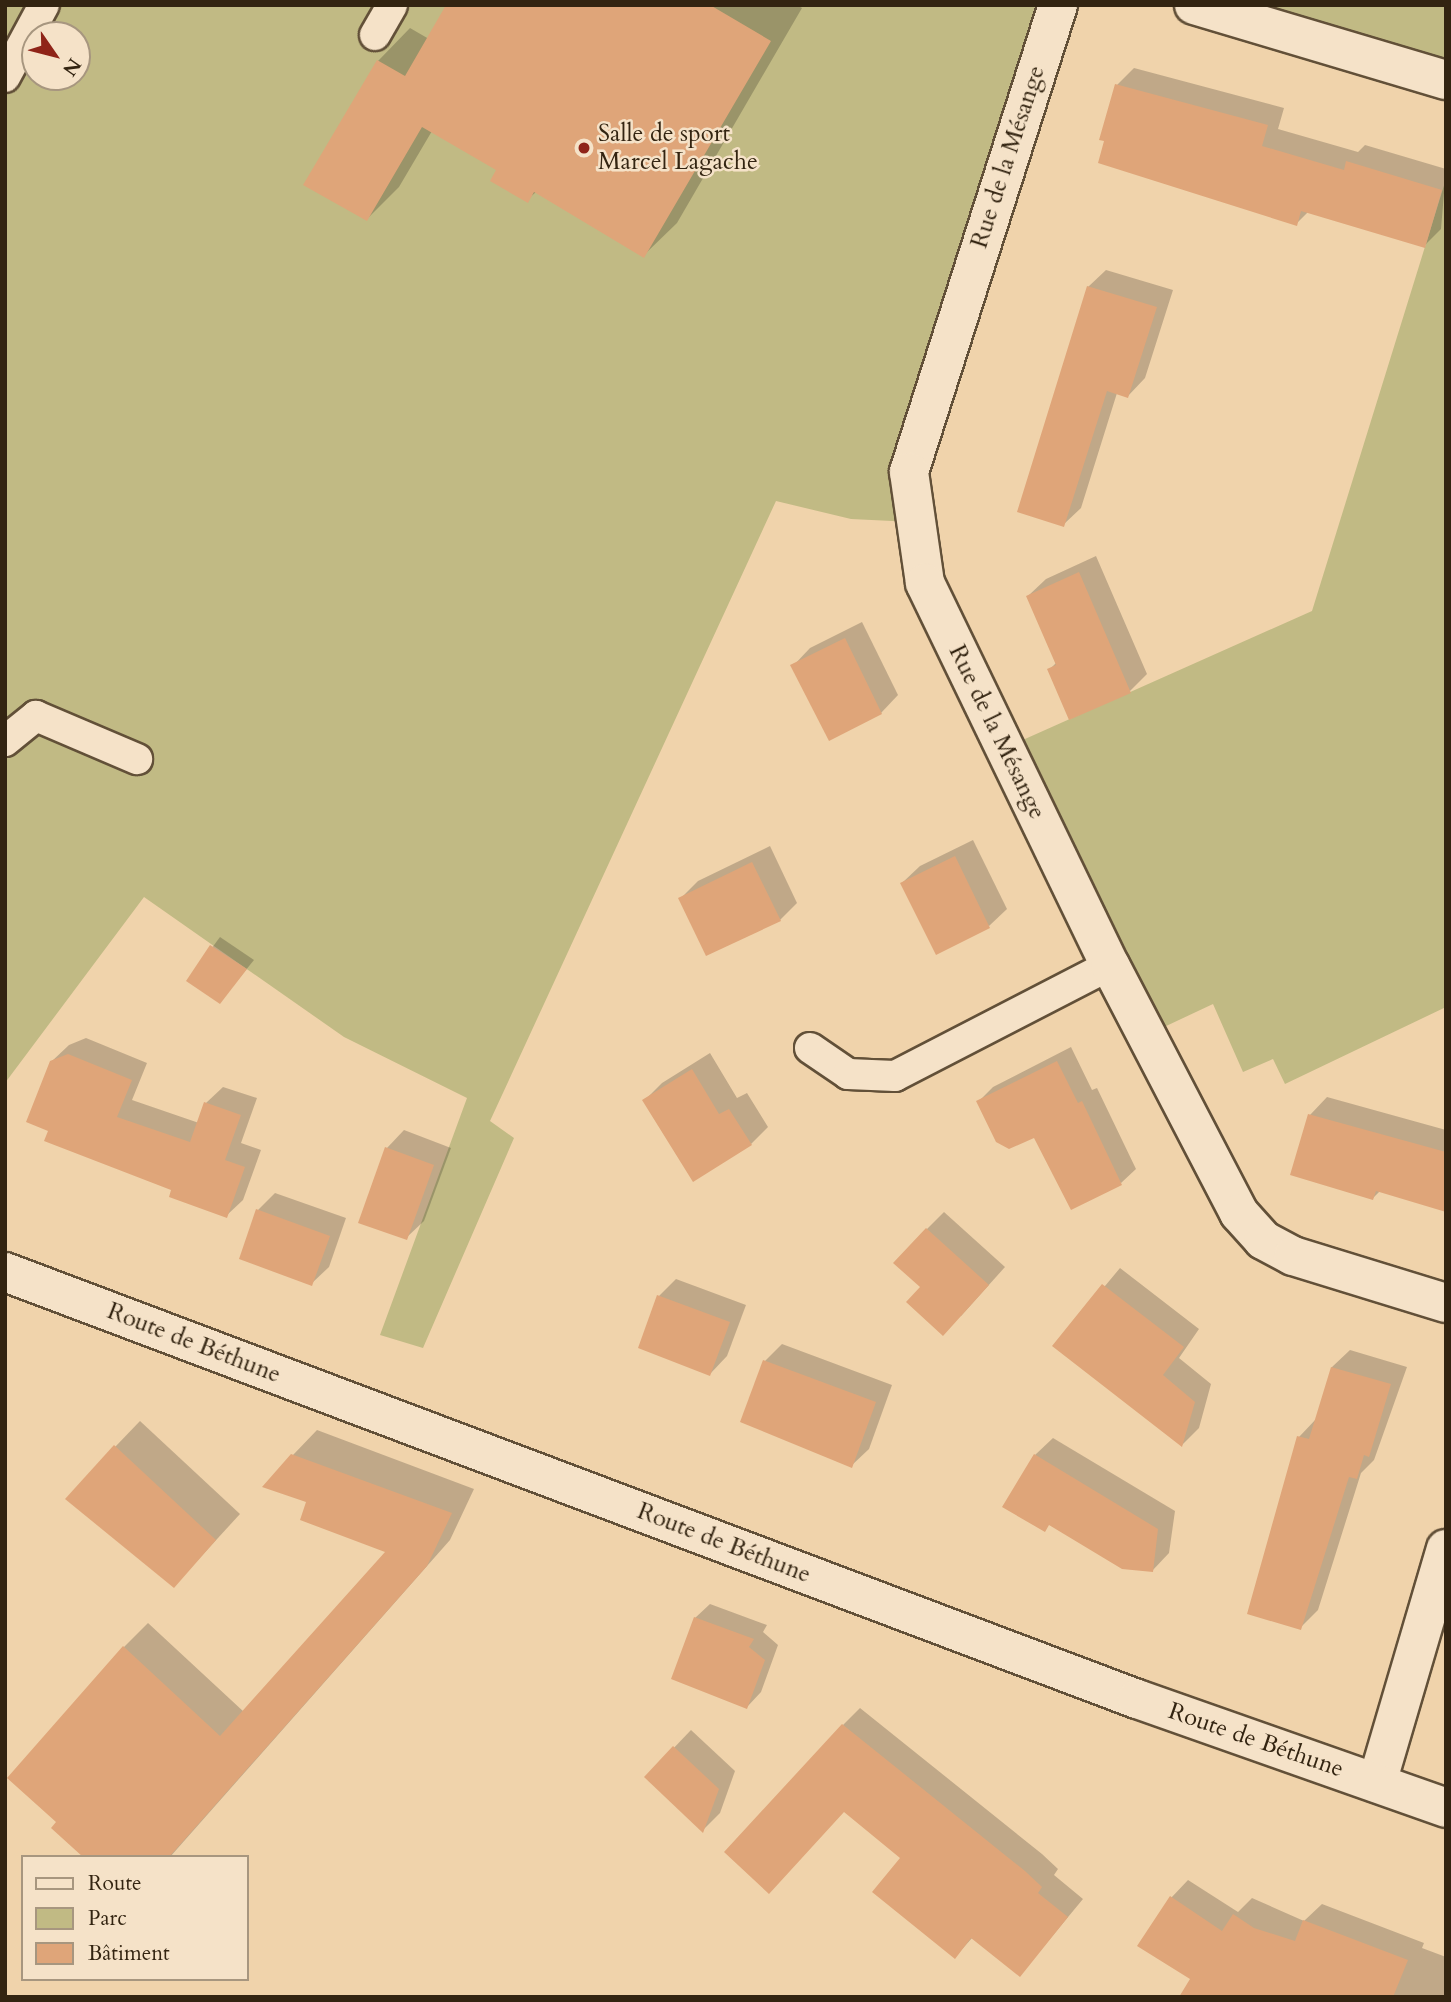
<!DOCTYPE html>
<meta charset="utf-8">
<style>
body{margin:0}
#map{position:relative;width:1451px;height:2002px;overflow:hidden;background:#f0d3ab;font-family:Cardo,serif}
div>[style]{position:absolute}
.green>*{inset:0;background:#c1ba84}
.shadow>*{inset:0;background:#0003}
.building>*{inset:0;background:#dfa579}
.roads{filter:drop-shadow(2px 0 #625038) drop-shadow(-2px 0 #625038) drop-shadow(0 2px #625038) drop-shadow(0 -2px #625038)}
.lane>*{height:30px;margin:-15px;padding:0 15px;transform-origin:15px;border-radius:15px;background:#f5e2c8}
.street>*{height:38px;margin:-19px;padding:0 19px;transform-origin:19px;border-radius:19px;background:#f5e2c8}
.secondary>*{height:38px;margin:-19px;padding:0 19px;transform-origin:19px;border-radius:19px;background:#f5e2c8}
.dots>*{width:19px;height:19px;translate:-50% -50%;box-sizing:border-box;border:4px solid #f5e2c8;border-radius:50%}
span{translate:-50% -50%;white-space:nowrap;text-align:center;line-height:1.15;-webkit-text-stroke:5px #f5e2c8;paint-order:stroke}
.poi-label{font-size:24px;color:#332411}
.left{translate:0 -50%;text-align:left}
.street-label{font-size:24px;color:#332411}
.frame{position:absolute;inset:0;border:7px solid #332411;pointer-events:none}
.legend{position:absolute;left:21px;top:1855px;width:228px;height:126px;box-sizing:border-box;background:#f5e2c8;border:2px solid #a7967f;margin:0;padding:9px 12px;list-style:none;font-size:21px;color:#332411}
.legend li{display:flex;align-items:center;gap:14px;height:35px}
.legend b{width:35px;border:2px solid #a7967f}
.north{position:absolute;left:21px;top:21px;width:70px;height:70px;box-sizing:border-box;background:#f5e2c8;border:2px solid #a7967f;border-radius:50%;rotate:125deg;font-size:19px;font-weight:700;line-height:28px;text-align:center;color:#332411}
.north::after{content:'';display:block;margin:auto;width:24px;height:32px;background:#8f2418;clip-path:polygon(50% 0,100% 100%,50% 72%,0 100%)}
</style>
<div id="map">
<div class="green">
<div style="clip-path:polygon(evenodd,5px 5px,1058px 5px,913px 522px,851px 519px,776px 501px,490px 1121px,514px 1138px,423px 1348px,380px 1335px,467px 1098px,344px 1037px,144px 897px,5px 1083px,5px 5px,35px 35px,77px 35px,77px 77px,35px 77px,35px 35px)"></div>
<div style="clip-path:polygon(1194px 5px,1446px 5px,1446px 80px)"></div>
<div style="clip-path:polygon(1446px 179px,1446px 1007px,1285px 1084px,1273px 1059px,1243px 1072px,1213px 1004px,1147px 1035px,1005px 748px,1312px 611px)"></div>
</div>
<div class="shadow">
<div style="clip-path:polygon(448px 5px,797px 5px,802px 8px,677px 223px,644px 255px,536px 192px,527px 200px,498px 169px,432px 131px,399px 187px,367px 219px,378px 61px,410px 28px,429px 39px)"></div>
<div style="clip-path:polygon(1134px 68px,1284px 108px,1278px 129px,1358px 152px,1365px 145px,1446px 169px,1441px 229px,1424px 246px,1308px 212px,1296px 224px,1106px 140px,1117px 85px)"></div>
<div style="clip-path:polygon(1106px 270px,1173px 290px,1145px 378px,1128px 396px,1117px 393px,1081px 508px,1063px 525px,1088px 287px)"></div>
<div style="clip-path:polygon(1096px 556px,1147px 674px,1130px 691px,1049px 670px,1057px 662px,1028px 596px,1046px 579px)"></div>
<div style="clip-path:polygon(862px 622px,898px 695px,881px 713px,793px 666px,810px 648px)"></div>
<div style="clip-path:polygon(973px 840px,1007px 909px,989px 926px,902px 883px,920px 866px)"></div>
<div style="clip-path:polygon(770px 846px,797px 903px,780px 920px,681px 898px,698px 881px)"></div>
<div style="clip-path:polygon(220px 937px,254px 960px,220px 1002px,188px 980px)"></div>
<div style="clip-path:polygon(86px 1038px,147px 1063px,132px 1100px,199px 1123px,206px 1103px,223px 1087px,257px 1098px,241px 1143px,261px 1150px,243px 1200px,226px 1216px,50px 1130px,51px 1062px,69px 1045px)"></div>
<div style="clip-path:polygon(1071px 1047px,1092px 1090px,1097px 1088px,1136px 1169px,1121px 1183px,978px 1102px,993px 1087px)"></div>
<div style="clip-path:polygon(710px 1053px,737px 1098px,747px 1093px,768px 1127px,751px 1144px,645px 1100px,662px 1083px)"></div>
<div style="clip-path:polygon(1327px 1097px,1446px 1130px,1446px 1210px,1380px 1191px,1373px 1198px,1310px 1115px)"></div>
<div style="clip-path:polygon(404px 1130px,451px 1148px,424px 1221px,406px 1238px,387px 1148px)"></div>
<div style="clip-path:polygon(275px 1193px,346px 1218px,329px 1267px,311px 1284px,258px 1210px)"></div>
<div style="clip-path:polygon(944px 1212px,1005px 1267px,961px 1316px,922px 1287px,927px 1229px)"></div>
<div style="clip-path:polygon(1120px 1268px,1199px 1329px,1179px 1358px,1211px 1384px,1199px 1428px,1182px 1445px,1055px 1346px)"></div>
<div style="clip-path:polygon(676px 1279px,746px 1305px,727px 1356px,710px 1374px,659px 1296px)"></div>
<div style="clip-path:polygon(782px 1344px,892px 1385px,869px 1449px,851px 1466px,765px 1361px)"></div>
<div style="clip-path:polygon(1350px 1350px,1407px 1367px,1374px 1460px,1361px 1473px,1318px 1610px,1300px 1628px,1299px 1437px,1317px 1418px,1332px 1367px)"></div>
<div style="clip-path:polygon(140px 1421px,240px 1514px,174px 1586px,115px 1447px)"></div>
<div style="clip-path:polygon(317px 1430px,474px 1489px,450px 1540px,170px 1857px,86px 1857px,59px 1822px,124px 1647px,148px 1623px,244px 1712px,388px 1551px,308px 1501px,293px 1455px)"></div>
<div style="clip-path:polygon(1053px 1438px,1175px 1511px,1169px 1553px,1152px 1571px,1035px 1455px)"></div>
<div style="clip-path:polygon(710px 1604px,767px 1625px,763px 1632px,778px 1645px,761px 1692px,747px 1707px,695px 1618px)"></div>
<div style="clip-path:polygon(860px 1708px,1042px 1854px,1058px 1869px,1054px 1875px,1083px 1899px,1020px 1975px,973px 1937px,955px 1957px,902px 1858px,843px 1725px)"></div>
<div style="clip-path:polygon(691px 1730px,735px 1771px,720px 1813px,703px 1830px,646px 1777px)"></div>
<div style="clip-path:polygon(1188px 1880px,1238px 1912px,1252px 1898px,1304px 1921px,1322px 1904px,1424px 1943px,1422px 1948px,1446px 1957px,1446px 1997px,1291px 1997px,1192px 1979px,1171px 1898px)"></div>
</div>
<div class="building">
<div style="clip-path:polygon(446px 5px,710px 5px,771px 41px,644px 258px,534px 192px,528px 203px,490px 181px,496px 170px,422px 127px,367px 221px,303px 185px,377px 60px,405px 76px)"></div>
<div style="clip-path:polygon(1115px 84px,1268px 125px,1262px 146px,1344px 170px,1346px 161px,1442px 190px,1425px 248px,1301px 211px,1297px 226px,1098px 163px,1104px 141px,1099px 140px)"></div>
<div style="clip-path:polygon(1087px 286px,1157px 307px,1128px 398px,1107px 391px,1064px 527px,1017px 512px)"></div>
<div style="clip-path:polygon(1079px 572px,1131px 693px,1069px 720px,1047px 669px,1056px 665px,1026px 596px)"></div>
<div style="clip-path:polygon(845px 638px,882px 714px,829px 741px,790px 665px)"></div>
<div style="clip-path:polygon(955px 856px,990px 928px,936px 955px,900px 883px)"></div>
<div style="clip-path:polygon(752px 862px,781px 921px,706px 956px,678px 898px)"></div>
<div style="clip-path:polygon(210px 945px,247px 969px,220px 1004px,186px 981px)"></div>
<div style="clip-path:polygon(68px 1054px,132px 1080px,117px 1117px,190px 1142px,204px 1102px,241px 1115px,225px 1160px,245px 1167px,227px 1218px,169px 1197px,171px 1190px,44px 1141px,48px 1131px,26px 1122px,50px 1061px)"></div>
<div style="clip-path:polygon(1057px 1061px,1078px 1103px,1082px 1101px,1122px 1185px,1071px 1210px,1034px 1138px,1009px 1149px,996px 1142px,976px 1101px)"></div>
<div style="clip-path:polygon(692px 1069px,719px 1114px,729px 1109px,752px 1145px,693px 1182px,642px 1100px)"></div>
<div style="clip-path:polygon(1308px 1114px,1446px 1152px,1446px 1212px,1376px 1191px,1373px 1200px,1290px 1175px)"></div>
<div style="clip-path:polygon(385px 1147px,434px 1165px,407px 1240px,358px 1223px)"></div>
<div style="clip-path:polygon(256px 1209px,330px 1236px,312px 1286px,239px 1259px)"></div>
<div style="clip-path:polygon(926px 1228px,989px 1285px,943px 1336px,906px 1302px,920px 1287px,893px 1263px)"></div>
<div style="clip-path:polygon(1102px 1284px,1184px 1347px,1163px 1375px,1195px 1402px,1182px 1447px,1052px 1346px)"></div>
<div style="clip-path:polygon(657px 1295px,730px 1322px,710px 1376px,638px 1348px)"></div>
<div style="clip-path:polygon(763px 1360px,876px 1402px,852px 1468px,740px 1422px)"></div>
<div style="clip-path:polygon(1331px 1367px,1391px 1384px,1369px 1457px,1364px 1455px,1357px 1479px,1349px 1477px,1301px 1630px,1247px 1614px,1297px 1436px,1309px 1439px)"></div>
<div style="clip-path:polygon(114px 1445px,216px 1540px,174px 1588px,65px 1499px)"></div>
<div style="clip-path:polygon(291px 1454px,452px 1513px,427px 1566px,169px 1857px,83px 1857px,51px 1828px,56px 1822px,7px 1778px,123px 1646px,220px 1736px,385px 1552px,300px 1520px,306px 1502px,262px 1487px)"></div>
<div style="clip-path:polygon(1034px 1454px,1158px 1529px,1153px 1572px,1122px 1569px,1049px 1525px,1045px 1532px,1002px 1507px)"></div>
<div style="clip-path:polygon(694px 1617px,754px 1639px,749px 1647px,765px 1660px,747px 1709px,671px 1679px)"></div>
<div style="clip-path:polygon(842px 1724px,1025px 1871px,1042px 1887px,1038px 1893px,1068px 1917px,1020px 1977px,971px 1938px,955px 1959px,872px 1892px,900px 1858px,844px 1812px,769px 1894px,724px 1852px)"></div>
<div style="clip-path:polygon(673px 1746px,719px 1789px,703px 1833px,644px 1777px)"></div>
<div style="clip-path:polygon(1170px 1896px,1222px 1931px,1233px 1914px,1254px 1928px,1295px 1941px,1303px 1920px,1408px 1960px,1393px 1997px,1179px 1997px,1190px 1979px,1137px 1946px)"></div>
</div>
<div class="roads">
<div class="lane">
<div style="left:375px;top:35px;width:34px;rotate:-60deg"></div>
<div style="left:5px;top:77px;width:82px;rotate:-61.6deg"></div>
<div style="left:5px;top:741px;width:40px;rotate:-39deg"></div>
<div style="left:36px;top:716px;width:110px;rotate:23.1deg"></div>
<div style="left:810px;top:1048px;width:46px;rotate:34.4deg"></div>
<div style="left:848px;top:1074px;width:47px;rotate:2.4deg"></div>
<div style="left:895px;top:1076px;width:242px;rotate:-27.3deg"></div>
</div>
<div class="street">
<div style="left:1058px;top:5px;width:490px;rotate:107.7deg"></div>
<div style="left:909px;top:472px;width:112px;rotate:81.8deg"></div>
<div style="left:925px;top:583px;width:424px;rotate:64.2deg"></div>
<div style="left:1110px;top:965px;width:280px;rotate:62.5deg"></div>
<div style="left:1239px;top:1213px;width:36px;rotate:48deg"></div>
<div style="left:1263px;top:1240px;width:34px;rotate:28deg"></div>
<div style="left:1293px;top:1256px;width:160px;rotate:17.1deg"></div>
<div style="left:1194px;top:5px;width:263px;rotate:16.6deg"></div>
<div style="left:1377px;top:1783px;width:244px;rotate:-73.6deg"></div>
</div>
<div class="secondary">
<div style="left:5px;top:1272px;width:1210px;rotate:20.67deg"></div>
<div style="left:1137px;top:1699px;width:328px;rotate:19.4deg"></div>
</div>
</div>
<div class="dots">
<div style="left:584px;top:148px;background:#8f2418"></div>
</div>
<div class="poi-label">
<span class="left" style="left:598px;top:148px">Salle de sport<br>Marcel Lagache</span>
</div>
<div class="street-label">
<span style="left:1008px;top:157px;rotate:-72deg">Rue de la Mésange</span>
<span style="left:997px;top:732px;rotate:64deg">Rue de la Mésange</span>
<span style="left:194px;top:1343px;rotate:21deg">Route de Béthune</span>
<span style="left:724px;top:1543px;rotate:21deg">Route de Béthune</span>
<span style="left:1256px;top:1740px;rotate:19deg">Route de Béthune</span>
</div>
<div class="frame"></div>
<ul class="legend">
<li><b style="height:9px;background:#f5e2c8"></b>Route</li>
<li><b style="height:19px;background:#c1ba84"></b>Parc</li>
<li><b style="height:19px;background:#dfa579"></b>Bâtiment</li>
</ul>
<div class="north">N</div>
</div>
